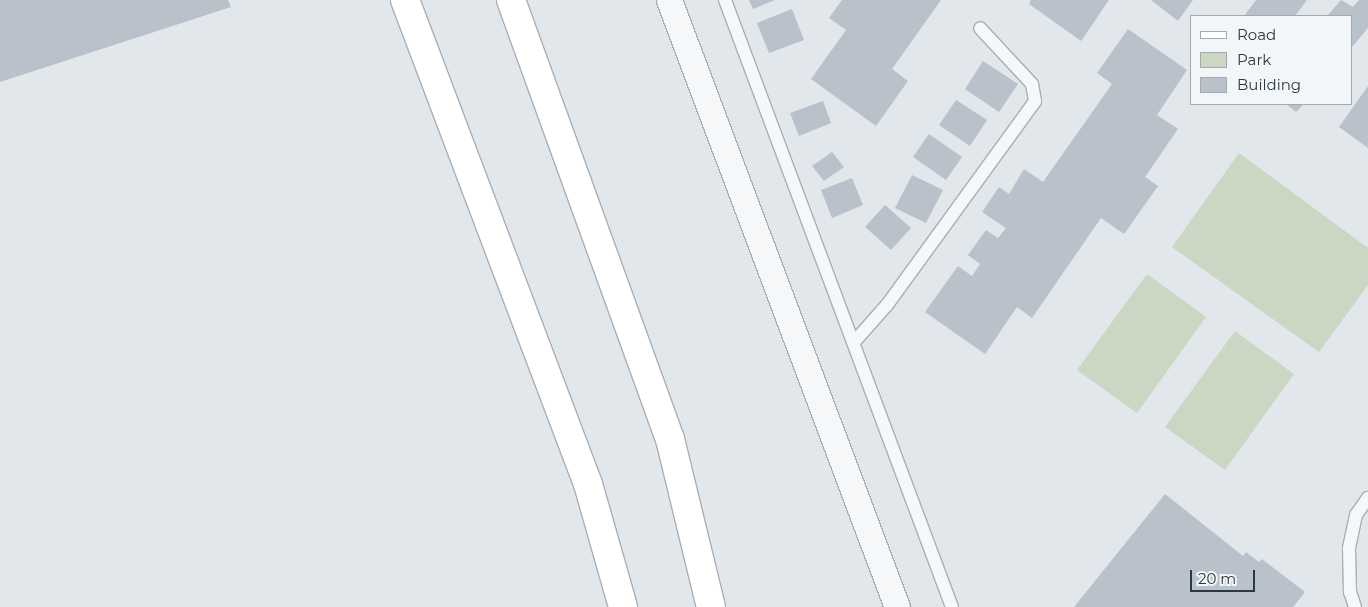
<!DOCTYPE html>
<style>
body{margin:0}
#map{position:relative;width:1368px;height:607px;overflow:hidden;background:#e2e7eb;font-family:Montserrat,sans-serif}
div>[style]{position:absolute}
.green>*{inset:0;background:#cbd6c3}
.building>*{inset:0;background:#b9c1ca}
.roads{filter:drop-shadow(1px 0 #a7afb6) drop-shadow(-1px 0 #a7afb6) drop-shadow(0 1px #a7afb6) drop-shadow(0 -1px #a7afb6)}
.service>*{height:12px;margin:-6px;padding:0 6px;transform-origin:6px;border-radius:6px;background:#f5f7f9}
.minor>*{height:25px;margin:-12.5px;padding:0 12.5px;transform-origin:12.5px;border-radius:12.5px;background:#f5f7f9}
.secondary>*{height:28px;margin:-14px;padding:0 14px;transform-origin:14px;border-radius:14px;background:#fff}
span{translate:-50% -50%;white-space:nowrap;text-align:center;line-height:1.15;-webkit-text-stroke:4px #f2f6f8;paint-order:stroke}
.legend{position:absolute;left:1190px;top:15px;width:162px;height:90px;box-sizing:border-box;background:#f2f6f8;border:1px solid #a2aab0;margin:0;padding:6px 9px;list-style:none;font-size:15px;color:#293845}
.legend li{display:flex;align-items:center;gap:10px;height:25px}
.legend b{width:25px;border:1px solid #a2aab0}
.scale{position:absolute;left:1190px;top:570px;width:65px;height:22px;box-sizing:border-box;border:2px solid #293845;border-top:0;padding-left:6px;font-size:15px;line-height:18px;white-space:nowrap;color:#293845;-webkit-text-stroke:4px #f2f6f8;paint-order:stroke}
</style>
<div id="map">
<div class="green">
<div style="clip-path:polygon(1239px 153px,1368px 248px,1368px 285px,1319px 352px,1172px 247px)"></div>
<div style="clip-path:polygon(1147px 274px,1206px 317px,1137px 413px,1077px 370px)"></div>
<div style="clip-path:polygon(1235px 331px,1294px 374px,1225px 470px,1165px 427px)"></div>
</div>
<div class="building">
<div style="clip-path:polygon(0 0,228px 0,231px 7px,0 82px)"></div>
<div style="clip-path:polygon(749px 0,775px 0,753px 9px)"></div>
<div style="clip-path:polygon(842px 0,941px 0,892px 69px,908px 81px,876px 126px,811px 79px,846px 30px,829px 18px)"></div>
<div style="clip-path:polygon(1031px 0,1109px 0,1081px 41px,1029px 4px)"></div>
<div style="clip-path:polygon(1151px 0,1193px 0,1178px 21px)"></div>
<div style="clip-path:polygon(1256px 0,1307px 0,1295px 16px,1244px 16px)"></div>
<div style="clip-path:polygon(1341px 0,1353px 7px,1359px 0,1368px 0,1368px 28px,1352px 47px,1352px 16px,1327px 16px)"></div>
<div style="clip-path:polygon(792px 9px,804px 40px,769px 53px,757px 23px)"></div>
<div style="clip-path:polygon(1128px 29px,1187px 70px,1157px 115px,1178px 129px,1145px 177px,1158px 186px,1124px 234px,1101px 218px,1032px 318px,1017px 307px,985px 354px,925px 312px,958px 266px,972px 276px,980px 264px,968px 255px,986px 230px,998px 238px,1006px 228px,982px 212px,999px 187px,1009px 194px,1024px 169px,1043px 182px,1112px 84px,1097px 73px)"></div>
<div style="clip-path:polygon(983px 61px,1018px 84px,999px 112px,965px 89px)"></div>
<div style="clip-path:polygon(1368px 86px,1368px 148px,1339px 127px)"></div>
<div style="clip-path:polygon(956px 100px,987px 120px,970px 146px,939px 125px)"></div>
<div style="clip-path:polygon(823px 101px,831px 123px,799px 136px,790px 113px)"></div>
<div style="clip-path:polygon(1286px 104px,1304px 104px,1296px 112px)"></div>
<div style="clip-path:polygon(929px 134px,962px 157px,946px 180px,913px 157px)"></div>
<div style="clip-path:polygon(832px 152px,844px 167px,824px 181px,812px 166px)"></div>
<div style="clip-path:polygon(912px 175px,943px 190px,926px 223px,895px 208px)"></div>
<div style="clip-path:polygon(852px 178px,863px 205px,832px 218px,821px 190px)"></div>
<div style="clip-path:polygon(885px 205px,911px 228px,891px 250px,865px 227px)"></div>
<div style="clip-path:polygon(1165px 494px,1243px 556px,1246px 552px,1259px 562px,1262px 559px,1305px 592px,1293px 607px,1074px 607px)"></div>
</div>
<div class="roads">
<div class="service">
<div style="left:725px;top:0;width:648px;rotate:69.5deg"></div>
<div style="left:855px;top:341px;width:48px;rotate:-48.4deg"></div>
<div style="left:887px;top:305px;width:252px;rotate:-54deg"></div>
<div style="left:1035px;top:101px;width:17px;rotate:-100deg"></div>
<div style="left:1032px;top:84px;width:76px;rotate:-132.9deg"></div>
<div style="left:1355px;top:607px;width:16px;rotate:-108deg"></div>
<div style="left:1350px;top:592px;width:44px;rotate:-91.3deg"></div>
<div style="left:1349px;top:548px;width:34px;rotate:-78deg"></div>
<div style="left:1356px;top:515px;width:21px;rotate:-55deg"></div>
</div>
<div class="minor">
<div style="left:669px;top:0;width:648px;rotate:69.41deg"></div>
</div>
<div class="secondary">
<div style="left:405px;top:0;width:517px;rotate:69.29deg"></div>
<div style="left:588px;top:484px;width:128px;rotate:74.1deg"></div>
<div style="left:511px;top:0;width:467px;rotate:70.1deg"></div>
<div style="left:670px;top:439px;width:173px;rotate:76.3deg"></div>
</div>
</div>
<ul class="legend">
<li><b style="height:6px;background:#fff"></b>Road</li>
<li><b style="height:14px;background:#cbd6c3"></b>Park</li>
<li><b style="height:14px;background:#b9c1ca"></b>Building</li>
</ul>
<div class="scale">20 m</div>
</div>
